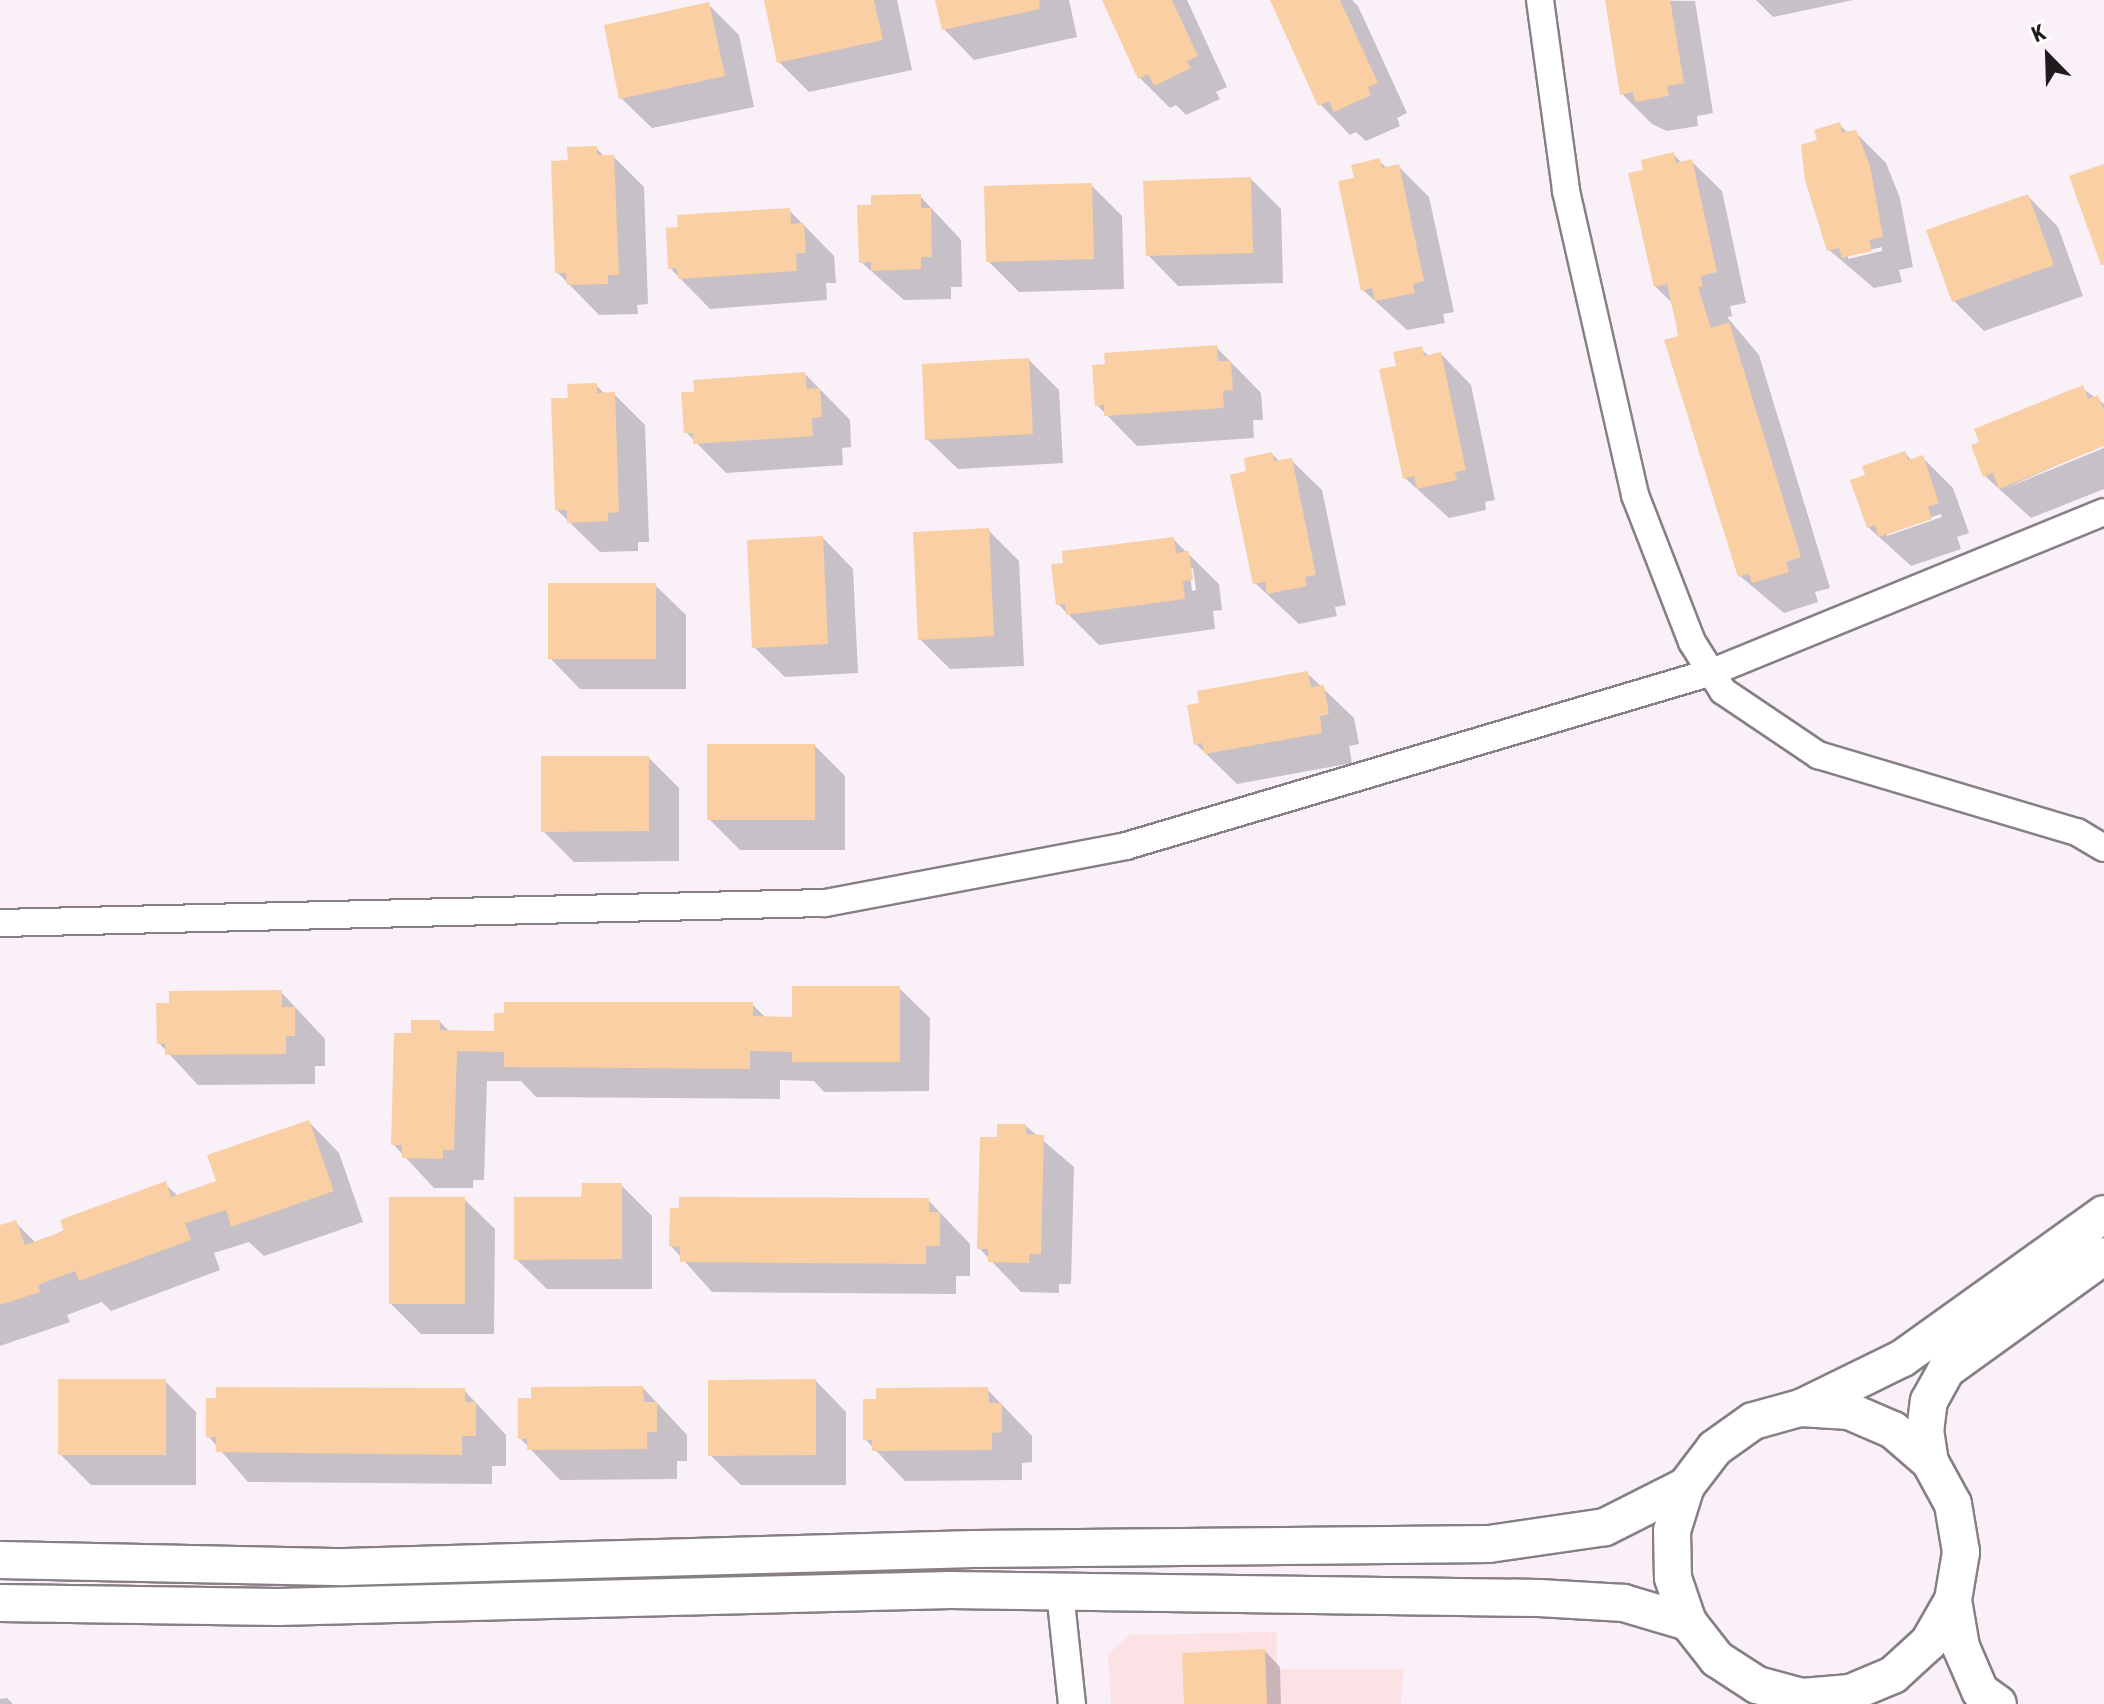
<!DOCTYPE html>
<style>
body{margin:0}
#map{position:relative;width:2104px;height:1704px;overflow:hidden;background:#f9f0f8;font-family:"Roboto Condensed",sans-serif}
div>[style]{position:absolute}
.education>*{inset:0;background:#fde2e5}
.shadow>*{inset:0;background:#0003}
.building>*{inset:0;background:#f9cfa3}
.roads{filter:drop-shadow(2px 0 #877f86) drop-shadow(-2px 0 #877f86) drop-shadow(0 2px #877f86) drop-shadow(0 -2px #877f86)}
.street>*{height:26px;margin:-13px;padding:0 13px;transform-origin:13px;border-radius:13px;background:#fff}
.secondary>*{height:36px;margin:-18px;padding:0 18px;transform-origin:18px;border-radius:18px;background:#fff}
span{translate:-50% -50%;white-space:nowrap;text-align:center;line-height:1.15;-webkit-text-stroke:7px #fff;paint-order:stroke}
.north{position:absolute;left:2008px;top:16px;width:80px;height:80px;-webkit-text-stroke:6px #fff;paint-order:stroke;rotate:337deg;font-size:22px;font-weight:700;line-height:32px;text-align:center;color:#1f1b1e}
.north::after{content:'';display:block;margin:auto;width:28px;height:36px;background:#1f1b1e;clip-path:polygon(50% 0,100% 100%,50% 72%,0 100%)}
</style>
<div id="map">
<div class="education">
<div style="clip-path:polygon(1277px 1632px,1277px 1669px,1404px 1669px,1401px 1704px,1111px 1704px,1108px 1654px,1130px 1635px)"></div>
</div>
<div class="shadow">
<div style="clip-path:polygon(766px 0,897px 0,912px 70px,809px 92px,779px 62px)"></div>
<div style="clip-path:polygon(937px 0,1069px 0,1077px 37px,974px 60px,944px 29px)"></div>
<div style="clip-path:polygon(1104px 0,1187px 0,1227px 87px,1216px 92px,1220px 99px,1186px 115px,1176px 105px,1170px 108px,1139px 77px)"></div>
<div style="clip-path:polygon(1284px 0,1352px 0,1358px 6px,1407px 113px,1397px 118px,1400px 126px,1366px 141px,1356px 132px,1350px 135px,1320px 104px)"></div>
<div style="clip-path:polygon(1607px 0,1695px 1px,1713px 113px,1697px 116px,1698px 126px,1667px 131px,1652px 124px,1622px 94px)"></div>
<div style="clip-path:polygon(1756px 0,1853px 0,1773px 17px)"></div>
<div style="clip-path:polygon(708px 4px,739px 35px,754px 107px,652px 128px,621px 98px)"></div>
<div style="clip-path:polygon(evenodd,1839px 124px,1848px 133px,1855px 132px,1886px 163px,1900px 198px,1913px 267px,1899px 270px,1902px 282px,1874px 288px,1829px 250px,1819px 142px,1839px 124px,1882px 247px,1882px 251px,1848px 259px,1848px 255px,1882px 247px)"></div>
<div style="clip-path:polygon(596px 148px,605px 157px,614px 157px,644px 187px,648px 304px,637px 305px,638px 314px,599px 315px,557px 272px)"></div>
<div style="clip-path:polygon(1674px 155px,1682px 163px,1691px 161px,1722px 191px,1746px 303px,1730px 306px,1732px 316px,1727px 317px,1759px 355px,1830px 588px,1815px 592px,1818px 602px,1784px 613px,1740px 576px,1673px 304px,1655px 286px,1645px 171px)"></div>
<div style="clip-path:polygon(1379px 161px,1388px 169px,1399px 167px,1429px 197px,1454px 312px,1443px 314px,1445px 323px,1407px 330px,1363px 290px,1356px 179px)"></div>
<div style="clip-path:polygon(1251px 179px,1281px 209px,1283px 283px,1178px 286px,1148px 255px)"></div>
<div style="clip-path:polygon(1091px 185px,1122px 216px,1124px 289px,1019px 292px,988px 261px)"></div>
<div style="clip-path:polygon(920px 196px,961px 240px,962px 287px,951px 287px,951px 299px,904px 300px,861px 262px)"></div>
<div style="clip-path:polygon(2028px 196px,2058px 227px,2083px 296px,1984px 331px,1954px 301px)"></div>
<div style="clip-path:polygon(789px 210px,834px 256px,836px 283px,826px 283px,827px 300px,710px 309px,670px 268px)"></div>
<div style="clip-path:polygon(1216px 347px,1261px 393px,1263px 420px,1253px 420px,1254px 438px,1137px 446px,1097px 405px)"></div>
<div style="clip-path:polygon(1421px 349px,1430px 357px,1441px 354px,1471px 385px,1495px 500px,1485px 502px,1486px 510px,1449px 518px,1405px 478px,1398px 367px)"></div>
<div style="clip-path:polygon(1029px 360px,1059px 390px,1063px 463px,958px 469px,927px 439px)"></div>
<div style="clip-path:polygon(805px 374px,850px 420px,851px 447px,842px 448px,843px 465px,726px 473px,686px 432px)"></div>
<div style="clip-path:polygon(596px 385px,606px 395px,614px 394px,645px 425px,649px 542px,638px 542px,638px 551px,600px 552px,557px 510px,570px 400px)"></div>
<div style="clip-path:polygon(2082px 388px,2104px 404px,2104px 444px,2004px 489px,2104px 448px,2104px 489px,2031px 518px,1985px 476px,1973px 446px)"></div>
<div style="clip-path:polygon(evenodd,1905px 453px,1912px 461px,1922px 457px,1953px 488px,1969px 533px,1957px 537px,1961px 549px,1911px 566px,1868px 527px,1868px 477px,1905px 453px,1941px 514px,1942px 517px,1887px 536px,1887px 532px,1941px 514px)"></div>
<div style="clip-path:polygon(1272px 454px,1280px 462px,1291px 460px,1322px 490px,1346px 605px,1335px 607px,1337px 616px,1299px 624px,1255px 583px,1249px 472px)"></div>
<div style="clip-path:polygon(988px 530px,1019px 561px,1024px 666px,950px 669px,920px 639px)"></div>
<div style="clip-path:polygon(823px 538px,853px 569px,858px 673px,785px 677px,754px 647px)"></div>
<div style="clip-path:polygon(evenodd,1173px 539px,1219px 584px,1222px 610px,1213px 611px,1215px 629px,1099px 645px,1058px 604px,1173px 539px,1189px 568px,1193px 568px,1196px 590px,1192px 591px,1189px 568px)"></div>
<div style="clip-path:polygon(655px 585px,686px 615px,686px 689px,580px 689px,550px 658px)"></div>
<div style="clip-path:polygon(1307px 673px,1354px 718px,1359px 744px,1349px 746px,1352px 763px,1237px 784px,1196px 744px)"></div>
<div style="clip-path:polygon(815px 746px,845px 776px,845px 850px,740px 850px,709px 819px)"></div>
<div style="clip-path:polygon(649px 758px,679px 788px,679px 861px,574px 862px,543px 831px)"></div>
<div style="clip-path:polygon(899px 988px,930px 1018px,929px 1091px,824px 1092px,814px 1081px,780px 1080px,780px 1099px,536px 1097px,521px 1081px,487px 1081px,484px 1180px,473px 1180px,473px 1188px,434px 1188px,393px 1144px,412px 1035px,440px 1022px,450px 1032px,496px 1033px,752px 1004px,767px 1019px,794px 1019px)"></div>
<div style="clip-path:polygon(281px 992px,325px 1039px,325px 1066px,315px 1066px,315px 1084px,198px 1085px,159px 1043px)"></div>
<div style="clip-path:polygon(309px 1122px,339px 1153px,363px 1222px,264px 1256px,249px 1242px,214px 1253px,220px 1270px,111px 1311px,102px 1302px,67px 1315px,70px 1322px,0 1346px,0 1227px,15px 1222px,36px 1243px,165px 1184px,178px 1196px,218px 1182px)"></div>
<div style="clip-path:polygon(1026px 1126px,1074px 1167px,1071px 1284px,1059px 1284px,1059px 1293px,1021px 1292px,979px 1248px)"></div>
<div style="clip-path:polygon(621px 1185px,652px 1216px,652px 1289px,547px 1289px,516px 1259px,583px 1199px)"></div>
<div style="clip-path:polygon(464px 1199px,495px 1229px,494px 1334px,421px 1334px,391px 1304px)"></div>
<div style="clip-path:polygon(928px 1200px,970px 1244px,970px 1276px,956px 1276px,956px 1294px,712px 1292px,671px 1246px)"></div>
<div style="clip-path:polygon(165px 1381px,196px 1412px,196px 1485px,91px 1485px,60px 1454px)"></div>
<div style="clip-path:polygon(816px 1381px,846px 1412px,846px 1485px,741px 1485px,710px 1455px)"></div>
<div style="clip-path:polygon(643px 1388px,687px 1435px,687px 1461px,677px 1461px,677px 1479px,560px 1480px,520px 1438px)"></div>
<div style="clip-path:polygon(987px 1389px,1032px 1436px,1032px 1462px,1022px 1463px,1022px 1480px,905px 1481px,865px 1439px)"></div>
<div style="clip-path:polygon(464px 1390px,506px 1435px,506px 1466px,492px 1466px,492px 1484px,248px 1482px,208px 1436px)"></div>
<div style="clip-path:polygon(1265px 1651px,1280px 1667px,1281px 1704px,1186px 1704px)"></div>
<div style="clip-path:polygon(7px 1698px,13px 1704px,0 1704px,0 1699px)"></div>
</div>
<div class="building">
<div style="clip-path:polygon(764px 0,874px 0,883px 40px,777px 63px)"></div>
<div style="clip-path:polygon(935px 0,1039px 0,1040px 9px,942px 30px)"></div>
<div style="clip-path:polygon(1102px 0,1172px 0,1198px 56px,1187px 61px,1191px 68px,1154px 86px,1148px 74px,1138px 79px)"></div>
<div style="clip-path:polygon(1270px 0,1340px 0,1378px 83px,1368px 87px,1371px 95px,1334px 112px,1329px 101px,1318px 106px)"></div>
<div style="clip-path:polygon(1605px 0,1670px 0,1684px 83px,1667px 86px,1669px 96px,1635px 102px,1633px 92px,1620px 95px)"></div>
<div style="clip-path:polygon(709px 2px,725px 76px,619px 99px,604px 25px)"></div>
<div style="clip-path:polygon(1840px 122px,1842px 132px,1856px 130px,1870px 166px,1883px 237px,1869px 240px,1872px 251px,1842px 258px,1839px 248px,1827px 251px,1805px 180px,1801px 145px,1817px 140px,1814px 130px)"></div>
<div style="clip-path:polygon(597px 146px,597px 155px,614px 155px,619px 275px,608px 275px,608px 284px,567px 285px,566px 273px,555px 273px,551px 161px,568px 160px,567px 147px)"></div>
<div style="clip-path:polygon(1674px 152px,1676px 163px,1692px 159px,1717px 272px,1701px 276px,1703px 286px,1698px 287px,1711px 328px,1729px 322px,1801px 557px,1786px 562px,1789px 572px,1752px 583px,1749px 574px,1738px 577px,1664px 340px,1678px 336px,1676px 324px,1667px 284px,1654px 287px,1628px 173px,1643px 170px,1641px 160px)"></div>
<div style="clip-path:polygon(1380px 158px,1382px 168px,1399px 164px,1424px 281px,1413px 284px,1415px 293px,1375px 301px,1372px 288px,1361px 291px,1338px 181px,1354px 178px,1351px 165px)"></div>
<div style="clip-path:polygon(2104px 164px,2104px 265px,2101px 265px,2069px 176px)"></div>
<div style="clip-path:polygon(1251px 177px,1253px 253px,1146px 256px,1143px 181px)"></div>
<div style="clip-path:polygon(1092px 183px,1094px 259px,986px 262px,984px 186px)"></div>
<div style="clip-path:polygon(921px 194px,921px 208px,931px 208px,932px 257px,921px 257px,921px 269px,871px 271px,871px 262px,859px 263px,857px 205px,871px 205px,871px 195px)"></div>
<div style="clip-path:polygon(2028px 194px,2054px 265px,1952px 302px,1926px 230px)"></div>
<div style="clip-path:polygon(790px 208px,791px 224px,804px 223px,806px 253px,796px 253px,797px 271px,678px 279px,677px 268px,668px 269px,666px 228px,678px 227px,677px 215px)"></div>
<div style="clip-path:polygon(1217px 345px,1218px 361px,1231px 361px,1233px 390px,1223px 391px,1224px 408px,1104px 416px,1104px 405px,1095px 406px,1092px 365px,1105px 364px,1104px 353px)"></div>
<div style="clip-path:polygon(1422px 346px,1424px 356px,1441px 352px,1466px 470px,1455px 472px,1457px 480px,1417px 489px,1414px 476px,1403px 479px,1379px 369px,1396px 366px,1393px 352px)"></div>
<div style="clip-path:polygon(1029px 358px,1033px 434px,925px 440px,922px 364px)"></div>
<div style="clip-path:polygon(805px 372px,807px 389px,820px 388px,822px 417px,812px 418px,813px 436px,693px 444px,693px 433px,684px 433px,681px 392px,694px 392px,693px 380px)"></div>
<div style="clip-path:polygon(597px 383px,597px 393px,615px 392px,619px 512px,608px 513px,608px 521px,567px 523px,567px 510px,555px 510px,551px 398px,568px 398px,567px 384px)"></div>
<div style="clip-path:polygon(2083px 385px,2088px 399px,2098px 395px,2104px 410px,2104px 446px,1999px 489px,1993px 473px,1983px 477px,1971px 445px,1979px 442px,1974px 429px)"></div>
<div style="clip-path:polygon(1905px 451px,1908px 460px,1923px 455px,1939px 503px,1928px 507px,1932px 519px,1879px 537px,1875px 525px,1867px 528px,1850px 480px,1865px 475px,1862px 466px)"></div>
<div style="clip-path:polygon(1272px 452px,1274px 461px,1292px 458px,1316px 575px,1305px 577px,1307px 586px,1267px 594px,1265px 582px,1253px 584px,1230px 475px,1246px 471px,1244px 458px)"></div>
<div style="clip-path:polygon(989px 528px,994px 636px,918px 640px,913px 532px)"></div>
<div style="clip-path:polygon(823px 536px,828px 644px,752px 648px,747px 540px)"></div>
<div style="clip-path:polygon(1174px 537px,1176px 553px,1189px 551px,1193px 580px,1183px 581px,1185px 599px,1066px 615px,1065px 604px,1056px 605px,1051px 564px,1063px 563px,1062px 551px)"></div>
<div style="clip-path:polygon(548px 583px,656px 583px,656px 659px,548px 659px)"></div>
<div style="clip-path:polygon(1308px 671px,1311px 687px,1324px 685px,1329px 714px,1320px 716px,1322px 733px,1204px 754px,1202px 743px,1194px 745px,1187px 705px,1199px 703px,1197px 691px)"></div>
<div style="clip-path:polygon(707px 744px,815px 744px,815px 820px,707px 820px)"></div>
<div style="clip-path:polygon(541px 756px,649px 756px,649px 831px,541px 832px)"></div>
<div style="clip-path:polygon(792px 986px,900px 986px,900px 1062px,792px 1062px,792px 1052px,750px 1051px,750px 1069px,504px 1067px,504px 1052px,457px 1051px,454px 1150px,443px 1150px,443px 1159px,402px 1158px,402px 1145px,391px 1145px,394px 1033px,411px 1033px,411px 1020px,440px 1020px,440px 1030px,494px 1031px,494px 1013px,504px 1013px,504px 1002px,753px 1002px,753px 1016px,792px 1017px)"></div>
<div style="clip-path:polygon(282px 990px,282px 1007px,295px 1007px,295px 1036px,286px 1036px,286px 1054px,165px 1055px,165px 1044px,157px 1044px,156px 1003px,169px 1003px,169px 991px)"></div>
<div style="clip-path:polygon(309px 1120px,334px 1191px,231px 1227px,226px 1210px,185px 1223px,191px 1240px,79px 1281px,75px 1271px,38px 1285px,40px 1292px,0 1305px,0 1225px,16px 1220px,25px 1245px,64px 1231px,60px 1220px,166px 1181px,171px 1197px,216px 1181px,207px 1155px)"></div>
<div style="clip-path:polygon(997px 1124px,1026px 1124px,1026px 1134px,1044px 1135px,1041px 1254px,1029px 1254px,1029px 1263px,988px 1262px,988px 1249px,977px 1249px,980px 1137px,997px 1137px)"></div>
<div style="clip-path:polygon(582px 1183px,622px 1183px,622px 1259px,514px 1260px,514px 1197px,581px 1197px)"></div>
<div style="clip-path:polygon(389px 1197px,465px 1197px,465px 1304px,389px 1304px)"></div>
<div style="clip-path:polygon(679px 1197px,929px 1198px,929px 1212px,940px 1212px,940px 1246px,926px 1246px,926px 1264px,680px 1262px,680px 1247px,669px 1246px,670px 1208px,679px 1208px)"></div>
<div style="clip-path:polygon(58px 1379px,166px 1379px,166px 1455px,58px 1455px)"></div>
<div style="clip-path:polygon(816px 1379px,816px 1455px,708px 1456px,708px 1380px)"></div>
<div style="clip-path:polygon(643px 1386px,644px 1402px,657px 1402px,657px 1432px,647px 1432px,647px 1449px,527px 1450px,527px 1439px,518px 1439px,518px 1398px,531px 1398px,531px 1387px)"></div>
<div style="clip-path:polygon(216px 1387px,465px 1388px,465px 1402px,476px 1402px,476px 1436px,462px 1436px,462px 1455px,216px 1452px,216px 1437px,206px 1437px,206px 1398px,216px 1398px)"></div>
<div style="clip-path:polygon(988px 1387px,989px 1403px,1002px 1403px,1002px 1432px,992px 1433px,992px 1450px,872px 1451px,872px 1440px,863px 1440px,863px 1399px,876px 1399px,876px 1388px)"></div>
<div style="clip-path:polygon(1265px 1649px,1267px 1704px,1184px 1704px,1182px 1653px)"></div>
</div>
<div class="roads">
<div class="street">
<div style="left:1540px;top:0;width:193px;rotate:82.2deg"></div>
<div style="left:1566px;top:191px;width:312px;rotate:77.2deg"></div>
<div style="left:1635px;top:495px;width:158px;rotate:68.8deg"></div>
<div style="left:1692px;top:642px;width:58px;rotate:57.7deg"></div>
<div style="left:1723px;top:691px;width:115px;rotate:34deg"></div>
<div style="left:1818px;top:755px;width:270px;rotate:16.6deg"></div>
<div style="left:2077px;top:832px;width:31px;rotate:31deg"></div>
<div style="left:0;top:923px;width:825px;rotate:-1.39deg"></div>
<div style="left:825px;top:903px;width:306px;rotate:-10.7deg"></div>
<div style="left:1126px;top:846px;width:611px;rotate:-16.54deg"></div>
<div style="left:1712px;top:672px;width:423px;rotate:-22.2deg"></div>
<div style="left:1060px;top:1592px;width:113px;rotate:83.9deg"></div>
</div>
<div class="secondary">
<div style="left:1803px;top:1407px;width:111px;rotate:-26.1deg"></div>
<div style="left:1903px;top:1358px;width:247px;rotate:-35.6deg"></div>
<div style="left:1930px;top:1462px;width:49px;rotate:-139.1deg"></div>
<div style="left:1893px;top:1430px;width:48px;rotate:-156.6deg"></div>
<div style="left:1849px;top:1411px;width:49px;rotate:-176.5deg"></div>
<div style="left:1800px;top:1408px;width:49px;rotate:164.5deg"></div>
<div style="left:1753px;top:1421px;width:47px;rotate:144.6deg"></div>
<div style="left:1715px;top:1448px;width:48px;rotate:127.3deg"></div>
<div style="left:1686px;top:1486px;width:47px;rotate:107.3deg"></div>
<div style="left:1672px;top:1531px;width:47px;rotate:88.8deg"></div>
<div style="left:1673px;top:1578px;width:46px;rotate:71.2deg"></div>
<div style="left:1688px;top:1622px;width:47px;rotate:51.9deg"></div>
<div style="left:1717px;top:1659px;width:48px;rotate:33deg"></div>
<div style="left:1757px;top:1685px;width:47px;rotate:14.9deg"></div>
<div style="left:1802px;top:1697px;width:48px;rotate:-4.8deg"></div>
<div style="left:1850px;top:1693px;width:47px;rotate:-22.7deg"></div>
<div style="left:1893px;top:1675px;width:49px;rotate:-42.5deg"></div>
<div style="left:1929px;top:1642px;width:48px;rotate:-60.3deg"></div>
<div style="left:1953px;top:1600px;width:49px;rotate:-80.5deg"></div>
<div style="left:1961px;top:1552px;width:49px;rotate:-99.5deg"></div>
<div style="left:1953px;top:1504px;width:48px;rotate:-118.7deg"></div>
<div style="left:1930px;top:1462px;width:30px;rotate:-99deg"></div>
<div style="left:1925px;top:1432px;width:31px;rotate:-83deg"></div>
<div style="left:1929px;top:1401px;width:35px;rotate:-61deg"></div>
<div style="left:1946px;top:1370px;width:195px;rotate:-35.8deg"></div>
<div style="left:0;top:1560px;width:345px;rotate:1.2deg"></div>
<div style="left:345px;top:1567px;width:629px;rotate:-1.64deg"></div>
<div style="left:974px;top:1549px;width:515px;rotate:-0.56deg"></div>
<div style="left:1489px;top:1544px;width:117px;rotate:-8.3deg"></div>
<div style="left:1605px;top:1527px;width:91px;rotate:-26.8deg"></div>
<div style="left:1953px;top:1600px;width:48px;rotate:80.3deg"></div>
<div style="left:1961px;top:1647px;width:48px;rotate:66.6deg"></div>
<div style="left:1980px;top:1691px;width:22px;rotate:36deg"></div>
<div style="left:0;top:1603px;width:278px;rotate:0.8deg"></div>
<div style="left:278px;top:1607px;width:673px;rotate:-1.45deg"></div>
<div style="left:951px;top:1590px;width:588px;rotate:0.78deg"></div>
<div style="left:1539px;top:1598px;width:85px;rotate:3.4deg"></div>
<div style="left:1624px;top:1603px;width:67px;rotate:16.5deg"></div>
</div>
</div>
<div class="north">K</div>
</div>
